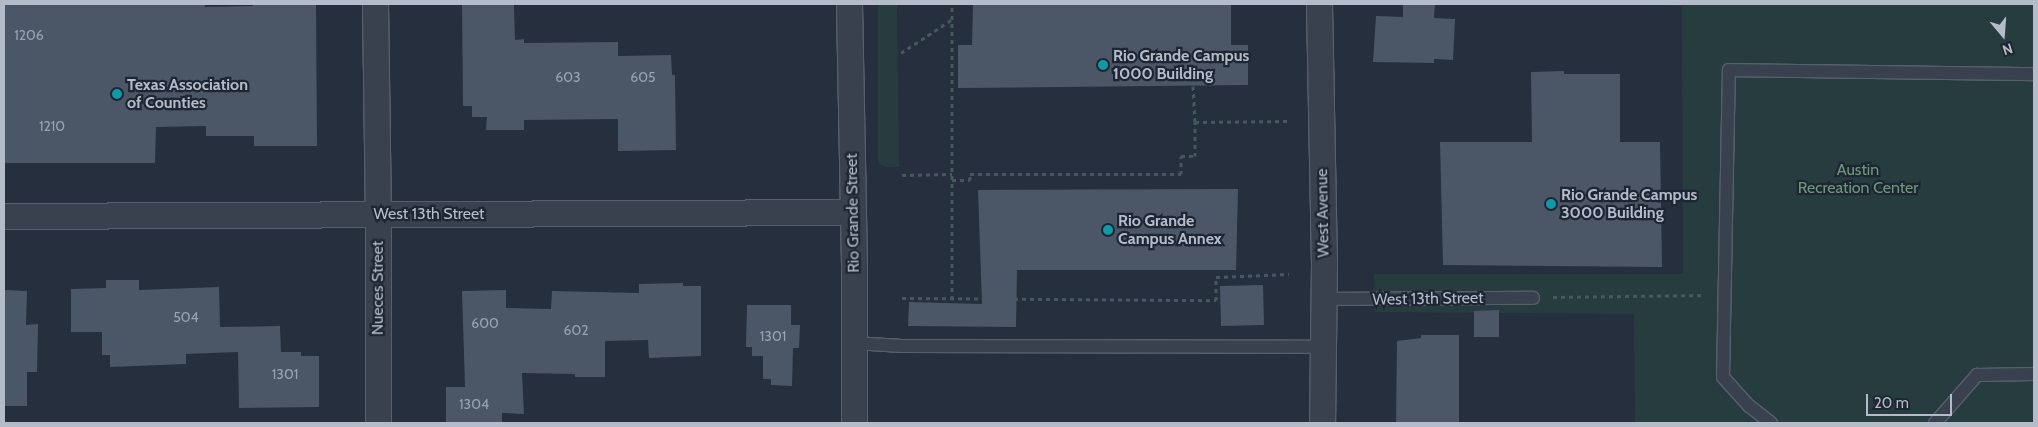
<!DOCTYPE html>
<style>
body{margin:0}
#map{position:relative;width:2038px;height:427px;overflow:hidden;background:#252f3e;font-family:Cabin,sans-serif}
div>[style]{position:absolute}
.green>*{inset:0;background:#273c3f}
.building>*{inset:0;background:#4b5667}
.path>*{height:3px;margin-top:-1.5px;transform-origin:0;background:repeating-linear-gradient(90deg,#45595c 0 4px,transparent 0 8px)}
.roads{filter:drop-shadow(1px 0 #575f6c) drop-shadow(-1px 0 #575f6c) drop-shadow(0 1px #575f6c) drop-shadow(0 -1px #575f6c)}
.service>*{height:12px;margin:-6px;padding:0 6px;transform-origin:6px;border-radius:6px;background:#39414e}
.minor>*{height:25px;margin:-12.5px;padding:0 12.5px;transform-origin:12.5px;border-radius:12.5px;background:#39414e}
.dots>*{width:14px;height:14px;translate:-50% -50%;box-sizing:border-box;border:2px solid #1e2633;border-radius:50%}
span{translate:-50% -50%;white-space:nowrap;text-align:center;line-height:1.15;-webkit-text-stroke:4.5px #1e2633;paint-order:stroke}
.number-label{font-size:14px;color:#9aa2b0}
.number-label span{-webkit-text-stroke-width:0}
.poi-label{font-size:16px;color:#b5bcc9;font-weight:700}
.left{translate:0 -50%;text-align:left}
.park-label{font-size:16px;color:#6c9a78}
.street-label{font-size:16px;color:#b5bcc9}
.frame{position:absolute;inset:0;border:5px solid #b5bcc9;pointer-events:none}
.north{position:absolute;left:1978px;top:10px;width:50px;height:50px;-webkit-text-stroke:4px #1e2633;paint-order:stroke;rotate:162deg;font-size:14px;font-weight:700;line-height:20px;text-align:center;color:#b5bcc9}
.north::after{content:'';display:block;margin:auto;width:18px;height:22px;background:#b5bcc9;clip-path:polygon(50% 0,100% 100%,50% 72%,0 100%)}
.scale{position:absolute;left:1866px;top:394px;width:86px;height:22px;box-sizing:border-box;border:2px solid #b5bcc9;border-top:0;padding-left:6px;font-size:15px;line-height:18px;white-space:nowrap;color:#b5bcc9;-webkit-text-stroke:4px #1e2633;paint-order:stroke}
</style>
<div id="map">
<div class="green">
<div style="clip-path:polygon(878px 4px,897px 4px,899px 167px,885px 167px,878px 163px)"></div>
<div style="clip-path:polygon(1635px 4px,2034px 4px,2034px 423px,1635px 423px,1634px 314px,1375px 312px,1374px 274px,1683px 274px,1682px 6px)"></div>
</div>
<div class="building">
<div style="clip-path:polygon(4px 4px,205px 4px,205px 7px,253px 6px,253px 4px,316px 4px,317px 146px,254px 146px,254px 136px,206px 136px,206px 126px,156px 127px,155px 163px,4px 163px)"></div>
<div style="clip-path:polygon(462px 4px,514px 4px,515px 40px,524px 39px,524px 43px,618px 42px,618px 56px,671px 55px,672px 75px,675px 75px,676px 150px,618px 151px,618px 119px,524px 120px,524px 130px,486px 130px,487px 117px,472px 117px,472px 106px,463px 106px)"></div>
<div style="clip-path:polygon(973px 4px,1231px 4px,1231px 45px,1248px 45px,1248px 85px,958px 88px,958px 45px,972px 45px)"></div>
<div style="clip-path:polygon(1403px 4px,1435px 4px,1434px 18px,1455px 19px,1453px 60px,1434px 59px,1434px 63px,1373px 62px,1376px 16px,1403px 17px)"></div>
<div style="clip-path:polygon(1564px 71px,1564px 74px,1620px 74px,1620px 142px,1660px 142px,1662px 267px,1443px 265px,1440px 142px,1532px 142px,1531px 72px)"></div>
<div style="clip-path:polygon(1238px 189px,1236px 270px,1017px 270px,1016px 327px,908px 326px,909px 302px,982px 304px,978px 190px)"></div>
<div style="clip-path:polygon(106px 280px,139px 280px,139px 290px,219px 287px,220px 327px,280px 326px,281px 352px,301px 352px,301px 356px,319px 356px,319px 407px,239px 408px,238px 352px,186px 354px,186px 364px,110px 367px,110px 355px,102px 355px,102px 332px,71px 332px,71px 289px,106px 288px)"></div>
<div style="clip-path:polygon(683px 283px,683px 286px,701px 286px,701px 356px,649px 358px,648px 340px,605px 341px,605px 377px,575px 377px,575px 374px,522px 373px,524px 414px,502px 413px,502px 423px,446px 422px,446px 387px,465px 387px,462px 291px,506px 290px,506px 308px,551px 309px,552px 291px,639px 293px,639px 284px)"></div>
<div style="clip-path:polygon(1263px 285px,1264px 325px,1221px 326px,1220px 286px)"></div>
<div style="clip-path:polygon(4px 290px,27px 291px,26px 325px,38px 324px,37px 372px,27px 372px,27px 406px,4px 406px)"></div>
<div style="clip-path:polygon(747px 305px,791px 305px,791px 325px,800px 325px,799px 348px,793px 348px,792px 386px,771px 385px,771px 379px,763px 379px,763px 356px,752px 356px,752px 347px,746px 347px)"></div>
<div style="clip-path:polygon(1499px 310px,1499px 337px,1474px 337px,1474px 311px)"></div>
<div style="clip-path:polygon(1421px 335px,1459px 335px,1459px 423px,1396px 423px,1397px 341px,1421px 338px)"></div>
</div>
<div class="path">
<div style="left:901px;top:53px;width:60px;rotate:-33.4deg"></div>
<div style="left:1193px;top:86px;width:36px;rotate:87deg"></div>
<div style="left:902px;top:175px;width:50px;rotate:-1.1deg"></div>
<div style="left:952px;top:180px;width:18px"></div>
<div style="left:970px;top:180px;width:6px;rotate:-90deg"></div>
<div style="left:970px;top:174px;width:211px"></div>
<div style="left:1181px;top:174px;width:18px;rotate:-90deg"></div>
<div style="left:1181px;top:156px;width:14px"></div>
<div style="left:1195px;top:156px;width:34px;rotate:-90deg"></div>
<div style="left:1195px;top:122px;width:93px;rotate:-0.6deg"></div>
<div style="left:1553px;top:297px;width:151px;rotate:-0.8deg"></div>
<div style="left:902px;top:298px;width:314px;rotate:0.4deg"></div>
<div style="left:1216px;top:300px;width:23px;rotate:-90deg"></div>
<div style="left:1216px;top:277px;width:73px;rotate:-2.4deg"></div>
<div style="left:952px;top:299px;width:295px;rotate:-90deg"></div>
</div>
<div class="roads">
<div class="service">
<div style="left:1323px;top:299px;width:210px;rotate:-0.3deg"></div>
<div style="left:854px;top:343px;width:48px;rotate:3.6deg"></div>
<div style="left:902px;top:346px;width:422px;rotate:0.1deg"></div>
<div style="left:1771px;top:423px;width:28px;rotate:-142deg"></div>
<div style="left:1749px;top:406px;width:39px;rotate:-132deg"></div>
<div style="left:1723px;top:377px;width:307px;rotate:-88.9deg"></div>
<div style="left:1729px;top:70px;width:305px;rotate:0.8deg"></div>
<div style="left:1935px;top:423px;width:64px;rotate:-48.8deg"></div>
<div style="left:1977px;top:375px;width:57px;rotate:-1deg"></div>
</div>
<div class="minor">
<div style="left:375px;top:4px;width:210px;rotate:89.2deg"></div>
<div style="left:378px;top:214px;width:209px;rotate:90deg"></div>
<div style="left:849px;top:4px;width:260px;rotate:88.9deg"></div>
<div style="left:854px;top:264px;width:159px;rotate:90deg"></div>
<div style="left:1319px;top:4px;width:259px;rotate:88.9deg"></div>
<div style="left:1324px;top:263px;width:160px;rotate:90.7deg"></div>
<div style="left:4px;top:216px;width:849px;rotate:-0.27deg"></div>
</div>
</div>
<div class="dots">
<div style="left:1103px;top:65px;background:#0f9aa8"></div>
<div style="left:117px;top:94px;background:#0f9aa8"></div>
<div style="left:1551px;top:204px;background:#0f9aa8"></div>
<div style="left:1108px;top:230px;background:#0f9aa8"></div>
</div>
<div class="number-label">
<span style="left:29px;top:35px">1206</span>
<span style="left:568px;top:77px">603</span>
<span style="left:643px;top:77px">605</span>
<span style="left:52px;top:126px">1210</span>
<span style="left:186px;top:317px">504</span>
<span style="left:485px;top:323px">600</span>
<span style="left:576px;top:330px">602</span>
<span style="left:773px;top:336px">1301</span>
<span style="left:285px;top:374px">1301</span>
<span style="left:474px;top:404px">1304</span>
</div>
<div class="poi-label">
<span class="left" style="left:1113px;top:65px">Rio Grande Campus<br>1000 Building</span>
<span class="left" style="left:127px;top:94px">Texas Association<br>of Counties</span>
<span class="left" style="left:1561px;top:204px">Rio Grande Campus<br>3000 Building</span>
<span class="left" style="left:1118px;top:230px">Rio Grande<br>Campus Annex</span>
</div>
<div class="park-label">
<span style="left:1858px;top:179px">Austin<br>Recreation Center</span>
</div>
<div class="street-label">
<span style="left:853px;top:213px;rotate:-91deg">Rio Grande Street</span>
<span style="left:1323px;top:213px;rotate:-91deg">West Avenue</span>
<span style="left:429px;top:214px">West 13th Street</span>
<span style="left:378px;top:288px;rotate:-90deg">Nueces Street</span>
<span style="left:1428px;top:299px;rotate:-1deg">West 13th Street</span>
</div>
<div class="frame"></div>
<div class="north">N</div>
<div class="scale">20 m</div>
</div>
